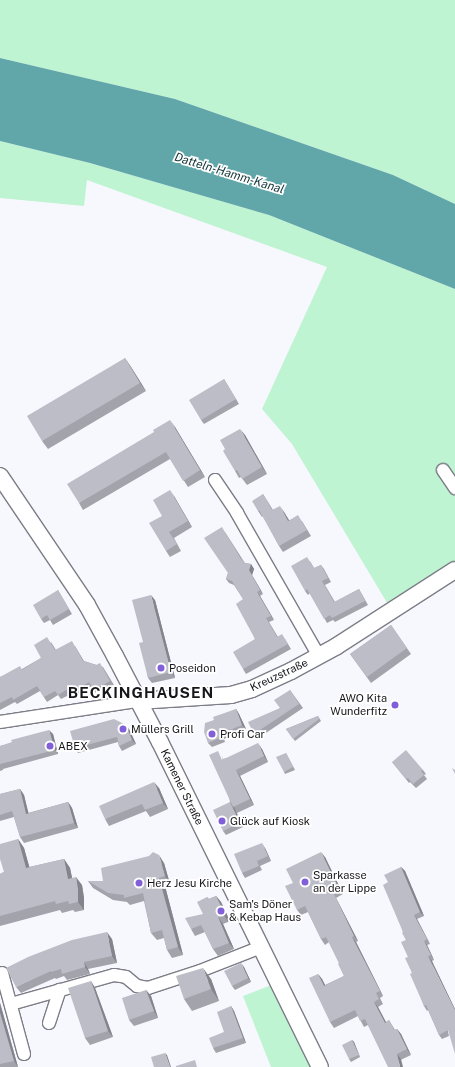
<!DOCTYPE html>
<meta charset="utf-8">
<style>
body{margin:0}
#map{position:relative;width:455px;height:1067px;overflow:hidden;background:#f7f7fe;font-family:"Public Sans",sans-serif}
div>[style]{position:absolute}
.green>*{inset:0;background:#bff4d3}
.water>*{inset:0;background:#61a7aa}
.roads{filter:drop-shadow(1px 0 #7d7d87) drop-shadow(-1px 0 #7d7d87) drop-shadow(0 1px #7d7d87) drop-shadow(0 -1px #7d7d87)}
.street>*{height:12px;margin:-6px;padding:0 6px;transform-origin:6px;border-radius:6px;background:#fff}
.secondary>*{height:16px;margin:-8px;padding:0 8px;transform-origin:8px;border-radius:8px;background:#fff}
.wall>*{inset:0;background:#a3a3ac}
.shaded-wall>*{inset:0;background:#84848c}
.building>*{inset:0;background:#bdbdc8}
.dots>*{width:11px;height:11px;translate:-50% -50%;box-sizing:border-box;border:2px solid #fff;border-radius:50%}
span{translate:-50% -50%;white-space:nowrap;text-align:center;line-height:1.15;-webkit-text-stroke:3.5px #fff;paint-order:stroke}
.poi-label{font-size:11px;color:#17161a}
.left{translate:0 -50%;text-align:left}
.right{translate:-100% -50%;text-align:right}
.street-label{font-size:11px;color:#17161a}
.water-label{font-size:12px;color:#123537;font-style:italic}
.district-label{font-size:15px;color:#17161a;font-weight:700;letter-spacing:1px}
</style>
<div id="map">
<div class="green">
<div style="clip-path:polygon(0 0,455px 0,455px 204px,393px 175px,175px 99px,0 58px)"></div>
<div style="clip-path:polygon(0 141px,90px 163px,269px 215px,455px 289px,455px 563px,389px 606px,292px 444px,262px 409px,327px 267px,87px 180px,84px 206px,0 198px)"></div>
<div style="clip-path:polygon(284px 980px,323px 1067px,271px 1067px,243px 996px)"></div>
</div>
<div class="water">
<div style="clip-path:polygon(0 58px,175px 99px,393px 175px,455px 204px,455px 289px,269px 215px,90px 163px,0 141px)"></div>
</div>
<div class="roads">
<div class="street">
<div style="left:443px;top:470px;width:22px;rotate:56deg"></div>
<div style="left:215px;top:480px;width:40px;rotate:56deg"></div>
<div style="left:237px;top:513px;width:165px;rotate:60.2deg"></div>
<div style="left:0;top:722px;width:140px;rotate:-8.7deg"></div>
<div style="left:2px;top:973px;width:84px;rotate:74.8deg"></div>
<div style="left:11px;top:1004px;width:107px;rotate:-15.7deg"></div>
<div style="left:114px;top:975px;width:12px;rotate:9deg"></div>
<div style="left:126px;top:977px;width:14px;rotate:39deg"></div>
<div style="left:137px;top:986px;width:11px;rotate:10deg"></div>
<div style="left:148px;top:988px;width:55px;rotate:-18.1deg"></div>
<div style="left:200px;top:971px;width:66px;rotate:-21.5deg"></div>
<div style="left:49px;top:1023px;width:35px;rotate:-72deg"></div>
</div>
<div class="secondary">
<div style="left:0;top:476px;width:156px;rotate:56deg"></div>
<div style="left:87px;top:605px;width:58px;rotate:61.2deg"></div>
<div style="left:115px;top:656px;width:97px;rotate:62.4deg"></div>
<div style="left:160px;top:742px;width:362px;rotate:63.8deg"></div>
<div style="left:138px;top:701px;width:93px;rotate:-3.7deg"></div>
<div style="left:231px;top:695px;width:22px;rotate:-16deg"></div>
<div style="left:252px;top:689px;width:43px;rotate:-24.8deg"></div>
<div style="left:291px;top:671px;width:52px;rotate:-28.5deg"></div>
<div style="left:337px;top:646px;width:140px;rotate:-32.8deg"></div>
</div>
</div>
<div class="wall">
<div style="clip-path:polygon(125px 358px,131px 367px,146px 391px,48px 449px,42px 441px)"></div>
<div style="clip-path:polygon(224px 379px,239px 404px,204px 424px,201px 420px)"></div>
<div style="clip-path:polygon(175px 427px,205px 477px,188px 487px,170px 459px,83px 510px,79px 503px)"></div>
<div style="clip-path:polygon(245px 435px,267px 474px,247px 485px,241px 477px,239px 478px,235px 471px)"></div>
<div style="clip-path:polygon(263px 494px,273px 510px,284px 512px,289px 520px,302px 521px,311px 536px,283px 552px,279px 546px,263px 516px,262px 517px,258px 511px)"></div>
<div style="clip-path:polygon(174px 496px,192px 527px,174px 538px,181px 551px,170px 557px,166px 551px,162px 516px)"></div>
<div style="clip-path:polygon(225px 532px,243px 560px,245px 563px,251px 564px,254px 569px,252px 575px,263px 594px,260px 596px,274px 620px,269px 622px,278px 637px,285px 639px,291px 649px,246px 674px,243px 669px,255px 639px,243px 599px,234px 585px,229px 583px,226px 579px,228px 573px)"></div>
<div style="clip-path:polygon(310px 561px,314px 568px,321px 565px,324px 569px,331px 582px,325px 585px,335px 602px,359px 589px,368px 605px,335px 622px,333px 620px,327px 623px,310px 593px,308px 595px,305px 591px)"></div>
<div style="clip-path:polygon(58px 590px,72px 614px,53px 625px,50px 620px,44px 623px,41px 619px)"></div>
<div style="clip-path:polygon(155px 600px,175px 678px,152px 683px,148px 678px,143px 642px)"></div>
<div style="clip-path:polygon(391px 625px,411px 654px,371px 683px,350px 654px)"></div>
<div style="clip-path:polygon(51px 642px,56px 650px,75px 646px,84px 661px,103px 667px,114px 685px,97px 695px,92px 686px,73px 697px,71px 694px,61px 699px,58px 695px,47px 702px,40px 691px,17px 704px,15px 702px,0 710px,0 677px,22px 669px,41px 658px)"></div>
<div style="clip-path:polygon(290px 690px,303px 708px,257px 739px,254px 734px,280px 708px)"></div>
<div style="clip-path:polygon(236px 709px,239px 714px,246px 729px,224px 739px,225px 742px,212px 747px,208px 743px,214px 720px)"></div>
<div style="clip-path:polygon(318px 716px,321px 721px,295px 741px,286px 729px)"></div>
<div style="clip-path:polygon(126px 725px,129px 729px,136px 744px,122px 751px,119px 746px,118px 742px,78px 753px,75px 748px)"></div>
<div style="clip-path:polygon(53px 734px,58px 754px,3px 769px,3px 770px,0 771px,0 746px)"></div>
<div style="clip-path:polygon(262px 749px,268px 762px,240px 776px,254px 805px,237px 813px,235px 809px,243px 827px,226px 835px,223px 831px,230px 802px,222px 756px,223px 759px)"></div>
<div style="clip-path:polygon(286px 753px,295px 770px,285px 774px,284px 772px)"></div>
<div style="clip-path:polygon(392px 762px,423px 770px,426px 774px,424px 775px,427px 779px,416px 788px,410px 782px,409px 783px)"></div>
<div style="clip-path:polygon(159px 788px,168px 809px,150px 817px,146px 811px,109px 826px,105px 819px)"></div>
<div style="clip-path:polygon(20px 789px,24px 795px,28px 813px,68px 802px,72px 808px,78px 828px,24px 843px,20px 837px,14px 817px,0 821px,0 794px)"></div>
<div style="clip-path:polygon(18px 839px,24px 848px,29px 867px,64px 859px,70px 868px,72px 878px,82px 885px,84px 898px,84px 910px,75px 912px,73px 910px,62px 913px,60px 910px,0 926px,0 874px,4px 872px)"></div>
<div style="clip-path:polygon(265px 848px,271px 861px,260px 866px,262px 870px,245px 878px,242px 873px)"></div>
<div style="clip-path:polygon(325px 857px,343px 894px,336px 898px,358px 941px,356px 942px,383px 996px,380px 998px,383px 1004px,378px 1007px,386px 1022px,389px 1020px,395px 1030px,397px 1029px,401px 1034px,411px 1055px,388px 1066px,368px 1025px,364px 1027px,358px 1016px,334px 1028px,330px 1022px,318px 974px,322px 979px,325px 985px,344px 976px,339px 963px,329px 942px,325px 945px,321px 939px,308px 912px,301px 915px,297px 910px,293px 883px)"></div>
<div style="clip-path:polygon(164px 863px,170px 884px,165px 886px,183px 955px,172px 958px,167px 950px,164px 938px,157px 940px,151px 933px,144px 901px,130px 905px,127px 902px,113px 900px,93px 888px,88px 881px,103px 881px)"></div>
<div style="clip-path:polygon(401px 867px,405px 871px,424px 916px,417px 919px,430px 944px,427px 945px,434px 960px,432px 961px,449px 1036px,442px 1039px,439px 1035px,428px 1010px,427px 1011px,424px 1006px,412px 973px,408px 957px,406px 940px,403px 932px,388px 882px)"></div>
<div style="clip-path:polygon(216px 896px,221px 902px,229px 919px,228px 922px,223px 924px,234px 949px,218px 956px,213px 949px,205px 932px,195px 936px,191px 929px,203px 914px,207px 897px,209px 899px)"></div>
<div style="clip-path:polygon(112px 939px,117px 963px,88px 969px,90px 974px,67px 980px,64px 976px,56px 979px,55px 978px,21px 993px,16px 987px)"></div>
<div style="clip-path:polygon(244px 967px,251px 982px,235px 990px,232px 986px)"></div>
<div style="clip-path:polygon(211px 979px,219px 1001px,192px 1011px,184px 999px)"></div>
<div style="clip-path:polygon(91px 981px,95px 988px,113px 1037px,90px 1045px,85px 1038px)"></div>
<div style="clip-path:polygon(146px 990px,151px 996px,158px 1018px,134px 1026px,129px 1020px)"></div>
<div style="clip-path:polygon(0 1003px,18px 1067px,0 1067px)"></div>
<div style="clip-path:polygon(231px 1006px,234px 1011px,246px 1043px,216px 1053px,213px 1048px,224px 1032px)"></div>
<div style="clip-path:polygon(352px 1040px,354px 1042px,360px 1057px,351px 1062px,349px 1059px)"></div>
</div>
<div class="shaded-wall">
<div style="clip-path:polygon(125px 358px,131px 367px,146px 391px,140px 383px)"></div>
<div style="clip-path:polygon(170px 420px,175px 427px,205px 477px,200px 470px)"></div>
<div style="clip-path:polygon(240px 429px,245px 435px,267px 474px,262px 467px)"></div>
<div style="clip-path:polygon(170px 490px,174px 496px,192px 527px,188px 521px)"></div>
<div style="clip-path:polygon(280px 506px,284px 512px,293px 527px,288px 521px)"></div>
<div style="clip-path:polygon(251px 564px,254px 569px,252px 575px,263px 594px,260px 590px,249px 570px)"></div>
<div style="clip-path:polygon(257px 592px,260px 596px,274px 620px,271px 616px)"></div>
<div style="clip-path:polygon(151px 595px,155px 600px,175px 678px,171px 672px)"></div>
<div style="clip-path:polygon(236px 709px,239px 714px,246px 729px,242px 725px)"></div>
<div style="clip-path:polygon(126px 725px,129px 729px,136px 744px,132px 740px)"></div>
<div style="clip-path:polygon(49px 730px,53px 734px,58px 754px,55px 750px)"></div>
<div style="clip-path:polygon(258px 743px,262px 749px,268px 762px,264px 756px)"></div>
<div style="clip-path:polygon(236px 770px,240px 776px,254px 805px,250px 799px)"></div>
<div style="clip-path:polygon(154px 782px,159px 788px,168px 809px,163px 803px)"></div>
<div style="clip-path:polygon(20px 789px,24px 795px,30px 819px,26px 814px)"></div>
<div style="clip-path:polygon(68px 802px,72px 808px,78px 828px,74px 823px)"></div>
<div style="clip-path:polygon(230px 802px,235px 809px,243px 827px,240px 823px)"></div>
<div style="clip-path:polygon(18px 839px,24px 848px,32px 876px,26px 868px)"></div>
<div style="clip-path:polygon(262px 843px,265px 848px,271px 861px,268px 856px)"></div>
<div style="clip-path:polygon(321px 852px,325px 857px,343px 894px,339px 889px)"></div>
<div style="clip-path:polygon(159px 855px,164px 863px,170px 884px,165px 876px)"></div>
<div style="clip-path:polygon(64px 859px,70px 868px,74px 887px,68px 879px)"></div>
<div style="clip-path:polygon(401px 867px,405px 871px,424px 916px,420px 912px)"></div>
<div style="clip-path:polygon(76px 877px,82px 885px,84px 898px,84px 910px,78px 902px)"></div>
<div style="clip-path:polygon(159px 878px,165px 886px,183px 955px,178px 947px)"></div>
<div style="clip-path:polygon(333px 892px,336px 898px,358px 941px,354px 936px)"></div>
<div style="clip-path:polygon(216px 896px,221px 902px,229px 919px,228px 922px,224px 915px)"></div>
<div style="clip-path:polygon(414px 915px,417px 919px,430px 944px,427px 939px)"></div>
<div style="clip-path:polygon(218px 917px,223px 924px,234px 949px,229px 943px)"></div>
<div style="clip-path:polygon(107px 932px,112px 939px,117px 963px,112px 956px)"></div>
<div style="clip-path:polygon(352px 937px,356px 942px,383px 996px,380px 991px)"></div>
<div style="clip-path:polygon(424px 941px,427px 945px,434px 960px,431px 955px)"></div>
<div style="clip-path:polygon(428px 956px,432px 961px,455px 1009px,455px 1011px)"></div>
<div style="clip-path:polygon(84px 962px,88px 969px,90px 974px,85px 967px)"></div>
<div style="clip-path:polygon(241px 963px,244px 967px,251px 982px,248px 978px)"></div>
<div style="clip-path:polygon(203px 968px,211px 979px,219px 1001px,211px 989px)"></div>
<div style="clip-path:polygon(318px 974px,322px 979px,328px 991px,324px 986px)"></div>
<div style="clip-path:polygon(91px 981px,95px 988px,113px 1037px,108px 1031px)"></div>
<div style="clip-path:polygon(146px 990px,151px 996px,158px 1018px,154px 1011px)"></div>
<div style="clip-path:polygon(374px 1002px,378px 1007px,389px 1028px,385px 1023px)"></div>
<div style="clip-path:polygon(0 1003px,18px 1067px,14px 1061px,0 1013px)"></div>
<div style="clip-path:polygon(231px 1006px,234px 1011px,246px 1043px,243px 1038px)"></div>
<div style="clip-path:polygon(397px 1029px,401px 1034px,411px 1055px,407px 1049px)"></div>
<div style="clip-path:polygon(352px 1040px,354px 1042px,360px 1057px,359px 1055px)"></div>
<div style="clip-path:polygon(165px 1053px,167px 1055px,171px 1067px,170px 1067px)"></div>
<div style="clip-path:polygon(397px 1054px,401px 1059px,403px 1067px,400px 1067px)"></div>
</div>
<div class="building">
<div style="clip-path:polygon(125px 358px,140px 383px,42px 441px,27px 416px)"></div>
<div style="clip-path:polygon(224px 379px,236px 399px,201px 420px,189px 400px)"></div>
<div style="clip-path:polygon(170px 420px,200px 470px,183px 481px,166px 452px,79px 503px,67px 484px,154px 432px,153px 430px)"></div>
<div style="clip-path:polygon(240px 429px,262px 467px,242px 479px,237px 470px,235px 471px,223px 451px,225px 449px,220px 440px)"></div>
<div style="clip-path:polygon(170px 490px,188px 521px,169px 532px,177px 544px,166px 551px,149px 523px,162px 516px,153px 500px)"></div>
<div style="clip-path:polygon(263px 494px,272px 510px,280px 506px,288px 521px,298px 515px,307px 530px,279px 546px,259px 510px,258px 511px,252px 501px)"></div>
<div style="clip-path:polygon(222px 527px,241px 559px,245px 563px,251px 564px,249px 570px,260px 590px,257px 592px,271px 616px,266px 618px,277px 637px,282px 634px,288px 644px,243px 669px,233px 652px,255px 639px,236px 604px,243px 599px,232px 581px,226px 579px,228px 573px,204px 538px)"></div>
<div style="clip-path:polygon(307px 557px,314px 568px,321px 565px,328px 578px,322px 581px,334px 602px,359px 589px,365px 601px,332px 618px,330px 615px,324px 619px,307px 589px,305px 591px,291px 566px)"></div>
<div style="clip-path:polygon(58px 590px,69px 609px,50px 620px,47px 615px,41px 619px,33px 605px)"></div>
<div style="clip-path:polygon(151px 595px,171px 672px,148px 678px,139px 643px,143px 642px,132px 600px)"></div>
<div style="clip-path:polygon(391px 625px,407px 648px,367px 677px,350px 654px)"></div>
<div style="clip-path:polygon(47px 637px,55px 650px,72px 641px,83px 661px,96px 665px,100px 663px,110px 681px,94px 690px,89px 682px,70px 693px,68px 689px,58px 695px,55px 691px,44px 697px,37px 686px,13px 700px,12px 697px,0 703px,0 677px,20px 666px,22px 670px,41px 658px,34px 645px)"></div>
<div style="clip-path:polygon(290px 690px,299px 704px,254px 734px,248px 722px,280px 708px,274px 700px)"></div>
<div style="clip-path:polygon(236px 709px,242px 725px,220px 734px,222px 737px,208px 743px,204px 732px,205px 723px,214px 720px,213px 717px)"></div>
<div style="clip-path:polygon(318px 716px,319px 719px,293px 739px,286px 729px)"></div>
<div style="clip-path:polygon(114px 719px,126px 725px,132px 740px,119px 746px,117px 737px,75px 748px,70px 731px)"></div>
<div style="clip-path:polygon(49px 730px,55px 750px,0 764px,0 746px,12px 742px,11px 740px)"></div>
<div style="clip-path:polygon(258px 743px,264px 756px,236px 770px,250px 799px,233px 807px,209px 755px,218px 751px,222px 760px)"></div>
<div style="clip-path:polygon(406px 750px,423px 770px,421px 771px,424px 775px,413px 784px,408px 778px,406px 779px,392px 762px)"></div>
<div style="clip-path:polygon(286px 753px,293px 767px,284px 772px,276px 757px)"></div>
<div style="clip-path:polygon(452px 768px,455px 770px,455px 774px)"></div>
<div style="clip-path:polygon(154px 782px,163px 803px,145px 810px,142px 804px,105px 819px,99px 806px)"></div>
<div style="clip-path:polygon(20px 789px,26px 814px,68px 802px,74px 823px,20px 837px,12px 811px,0 815px,0 794px)"></div>
<div style="clip-path:polygon(230px 802px,240px 823px,223px 831px,213px 810px)"></div>
<div style="clip-path:polygon(18px 839px,26px 868px,64px 859px,68px 879px,76px 877px,78px 889px,78px 902px,69px 904px,68px 901px,56px 904px,55px 901px,0 916px,0 874px,4px 872px,0 859px,0 844px)"></div>
<div style="clip-path:polygon(262px 843px,268px 856px,257px 861px,259px 866px,242px 873px,234px 854px)"></div>
<div style="clip-path:polygon(153px 852px,159px 855px,165px 876px,159px 878px,178px 947px,167px 950px,162px 930px,151px 933px,143px 893px,124px 898px,124px 895px,108px 893px,88px 881px,103px 881px,101px 868px,149px 856px)"></div>
<div style="clip-path:polygon(321px 852px,339px 889px,333px 892px,354px 936px,352px 937px,380px 991px,376px 993px,379px 999px,374px 1002px,385px 1023px,389px 1020px,394px 1030px,397px 1029px,407px 1049px,397px 1054px,400px 1067px,388px 1067px,365px 1019px,360px 1021px,355px 1010px,330px 1022px,309px 978px,318px 974px,324px 986px,344px 976px,338px 964px,339px 963px,326px 937px,321px 939px,305px 906px,297px 910px,285px 886px,293px 883px,286px 869px)"></div>
<div style="clip-path:polygon(401px 867px,420px 912px,414px 915px,427px 939px,424px 941px,431px 955px,428px 956px,455px 1011px,455px 1054px,448px 1030px,439px 1035px,426px 1005px,424px 1006px,410px 974px,412px 973px,405px 958px,408px 957px,401px 942px,406px 940px,402px 933px,403px 932px,383px 885px,388px 882px,384px 875px)"></div>
<div style="clip-path:polygon(216px 896px,224px 912px,224px 915px,218px 917px,229px 943px,213px 949px,201px 925px,191px 929px,185px 918px,203px 914px,197px 902px,207px 897px,208px 899px)"></div>
<div style="clip-path:polygon(107px 932px,112px 956px,84px 962px,85px 967px,62px 974px,61px 969px,51px 972px,51px 971px,16px 987px,6px 968px,28px 957px,72px 940px)"></div>
<div style="clip-path:polygon(241px 963px,248px 978px,232px 986px,224px 971px)"></div>
<div style="clip-path:polygon(203px 968px,211px 989px,184px 999px,176px 976px)"></div>
<div style="clip-path:polygon(91px 981px,108px 1031px,85px 1038px,68px 988px)"></div>
<div style="clip-path:polygon(146px 990px,154px 1011px,129px 1020px,122px 998px)"></div>
<div style="clip-path:polygon(231px 1006px,243px 1038px,213px 1048px,209px 1038px,224px 1032px,217px 1012px)"></div>
<div style="clip-path:polygon(0 1013px,14px 1061px,0 1064px)"></div>
<div style="clip-path:polygon(352px 1040px,359px 1055px,349px 1059px,342px 1045px)"></div>
<div style="clip-path:polygon(165px 1053px,170px 1067px,154px 1067px,151px 1057px)"></div>
<div style="clip-path:polygon(195px 1060px,197px 1067px,176px 1067px,176px 1066px)"></div>
</div>
<div class="dots">
<div style="left:161px;top:668px;background:#805fd9"></div>
<div style="left:395px;top:705px;background:#805fd9"></div>
<div style="left:123px;top:729px;background:#805fd9"></div>
<div style="left:212px;top:734px;background:#805fd9"></div>
<div style="left:50px;top:746px;background:#805fd9"></div>
<div style="left:222px;top:821px;background:#805fd9"></div>
<div style="left:305px;top:882px;background:#805fd9"></div>
<div style="left:139px;top:883px;background:#805fd9"></div>
<div style="left:221px;top:911px;background:#805fd9"></div>
</div>
<div class="poi-label">
<span class="left" style="left:169px;top:668px">Poseidon</span>
<span class="right" style="left:387px;top:705px">AWO Kita<br>Wunderfitz</span>
<span class="left" style="left:131px;top:729px">Müllers Grill</span>
<span class="left" style="left:220px;top:734px">Profi Car</span>
<span class="left" style="left:58px;top:746px">ABEX</span>
<span class="left" style="left:230px;top:821px">Glück auf Kiosk</span>
<span class="left" style="left:313px;top:882px">Sparkasse<br>an der Lippe</span>
<span class="left" style="left:147px;top:883px">Herz Jesu Kirche</span>
<span class="left" style="left:229px;top:911px">Sam's Döner<br>&amp; Kebap Haus</span>
</div>
<div class="street-label">
<span style="left:279px;top:675px;rotate:-25deg">Kreuzstraße</span>
<span style="left:182px;top:787px;rotate:64deg">Kamener Straße</span>
</div>
<div class="water-label">
<span style="left:229px;top:174px;rotate:17deg">Datteln-Hamm-Kanal</span>
</div>
<div class="district-label">
<span style="left:141px;top:693px">BECKINGHAUSEN</span>
</div>
</div>
